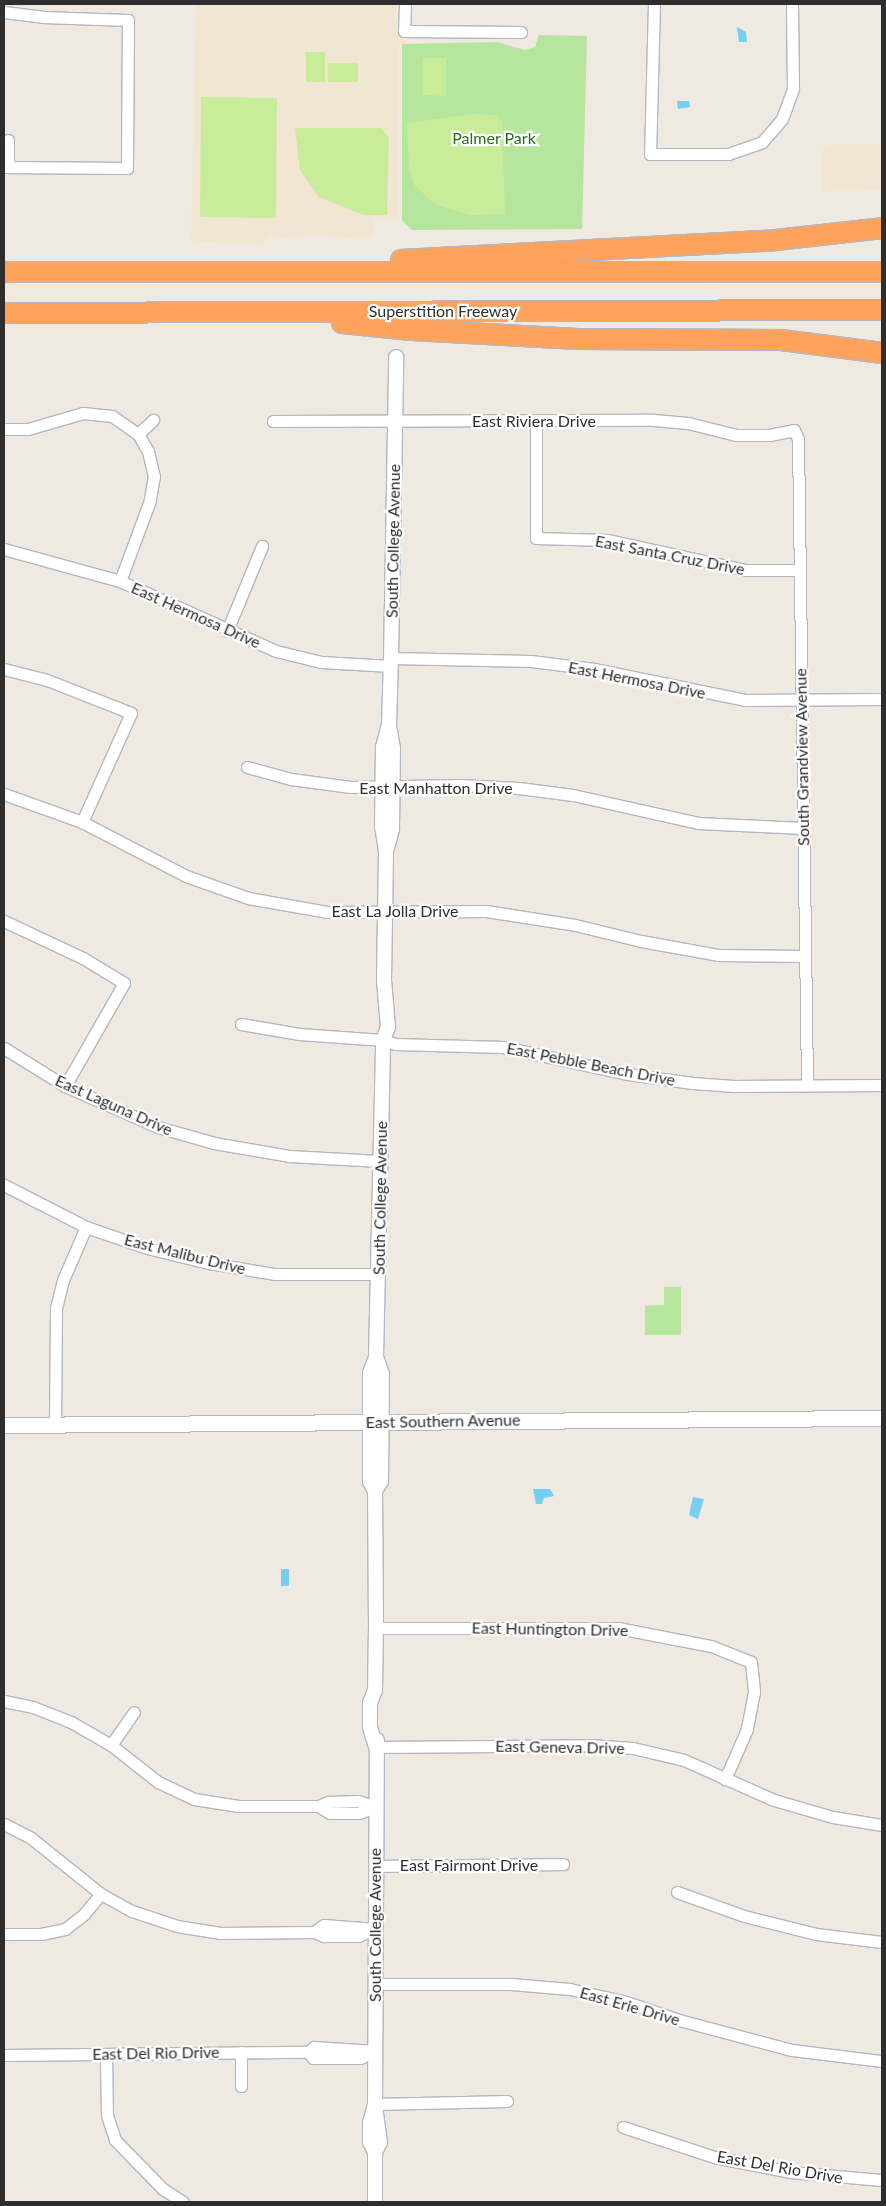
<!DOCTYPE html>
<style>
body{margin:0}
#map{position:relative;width:886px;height:2206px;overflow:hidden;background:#efe9e1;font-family:Lato,sans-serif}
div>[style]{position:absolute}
.education>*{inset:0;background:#f0e6d1}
.green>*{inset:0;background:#b6e59e}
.pitch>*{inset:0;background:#c9ec9a}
.water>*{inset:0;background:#75cff0}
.roads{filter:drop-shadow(1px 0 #b4b7c1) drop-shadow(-1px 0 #b4b7c1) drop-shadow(0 1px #b4b7c1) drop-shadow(0 -1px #b4b7c1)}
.minor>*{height:11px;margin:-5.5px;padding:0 5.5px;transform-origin:5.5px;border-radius:5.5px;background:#fff}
.tertiary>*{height:14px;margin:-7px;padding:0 7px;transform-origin:7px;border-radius:7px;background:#fff}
.secondary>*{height:15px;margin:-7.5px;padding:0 7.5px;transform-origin:7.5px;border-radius:7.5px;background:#fff}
.motorway>*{height:20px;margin:-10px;padding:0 10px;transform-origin:10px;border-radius:10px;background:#ffa35c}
span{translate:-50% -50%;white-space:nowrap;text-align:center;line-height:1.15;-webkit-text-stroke:4.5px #fff;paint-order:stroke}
.park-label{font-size:16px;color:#2c6e1b}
.street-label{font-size:16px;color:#2e2e2e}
.frame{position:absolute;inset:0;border:5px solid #2e2e2e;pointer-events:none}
</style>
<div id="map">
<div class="education">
<div style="clip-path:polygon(196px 4px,396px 4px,396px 28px,406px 42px,399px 46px,397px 219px,373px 220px,374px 237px,363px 239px,313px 235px,278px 239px,271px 235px,265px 238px,264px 245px,191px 241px)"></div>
<div style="clip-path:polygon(882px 144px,882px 190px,823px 191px,821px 151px,827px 145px)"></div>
</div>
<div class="green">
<div style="clip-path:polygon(539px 35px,587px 36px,582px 229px,412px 230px,402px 220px,402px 44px,497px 42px,525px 50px,535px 47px)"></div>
<div style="clip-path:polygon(664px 1287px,681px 1287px,681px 1335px,645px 1335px,645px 1306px,664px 1305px)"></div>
</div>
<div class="pitch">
<div style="clip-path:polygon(306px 52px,325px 52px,325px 82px,306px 82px)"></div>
<div style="clip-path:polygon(423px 58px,446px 58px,446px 96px,422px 95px)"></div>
<div style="clip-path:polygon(328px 63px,358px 63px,358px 82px,328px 82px)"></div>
<div style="clip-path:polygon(201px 97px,277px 98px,276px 218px,200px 217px)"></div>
<div style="clip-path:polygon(472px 114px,497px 115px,502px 122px,505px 214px,469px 215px,436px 205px,415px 186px,409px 170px,407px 123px)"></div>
<div style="clip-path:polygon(295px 128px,381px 128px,389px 137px,387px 215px,363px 215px,319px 197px,300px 170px)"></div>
</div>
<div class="water">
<div style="clip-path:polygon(737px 27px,746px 32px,747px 42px,739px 42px)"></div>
<div style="clip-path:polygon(677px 101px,689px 101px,690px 107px,678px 109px)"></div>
<div style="clip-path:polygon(533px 1489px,550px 1489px,554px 1496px,544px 1498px,542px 1504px,536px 1504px)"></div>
<div style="clip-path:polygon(693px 1497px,704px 1499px,698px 1519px,689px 1515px)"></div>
<div style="clip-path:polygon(281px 1569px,289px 1569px,289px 1586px,281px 1586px)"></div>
</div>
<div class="roads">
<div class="minor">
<div style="left:405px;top:4px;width:27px;rotate:92deg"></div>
<div style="left:404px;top:31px;width:117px;rotate:0.5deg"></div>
<div style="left:654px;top:4px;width:150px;rotate:91.5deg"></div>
<div style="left:650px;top:154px;width:78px"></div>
<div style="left:728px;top:154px;width:36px;rotate:-19deg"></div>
<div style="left:762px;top:142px;width:30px;rotate:-49deg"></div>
<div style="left:782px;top:119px;width:33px;rotate:-70deg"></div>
<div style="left:793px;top:88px;width:84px;rotate:-90.7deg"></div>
<div style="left:4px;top:12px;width:39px;rotate:7deg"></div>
<div style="left:43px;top:17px;width:85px;rotate:2deg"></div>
<div style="left:128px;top:20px;width:148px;rotate:90.4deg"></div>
<div style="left:127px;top:168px;width:123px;rotate:-179.5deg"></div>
<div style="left:8px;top:167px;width:27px;rotate:-90deg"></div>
<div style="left:273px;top:421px;width:381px;rotate:-0.2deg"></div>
<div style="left:654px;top:420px;width:34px;rotate:5deg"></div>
<div style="left:688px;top:423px;width:49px;rotate:14deg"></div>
<div style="left:736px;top:435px;width:33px"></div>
<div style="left:769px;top:435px;width:25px;rotate:-11deg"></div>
<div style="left:794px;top:430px;width:10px;rotate:66deg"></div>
<div style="left:798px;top:439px;width:646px;rotate:89.2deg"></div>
<div style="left:536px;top:421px;width:117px;rotate:90deg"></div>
<div style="left:536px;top:538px;width:71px;rotate:1.6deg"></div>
<div style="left:607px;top:540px;width:142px;rotate:12.2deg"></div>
<div style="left:746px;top:570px;width:53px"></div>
<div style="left:4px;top:429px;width:24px"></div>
<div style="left:28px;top:429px;width:57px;rotate:-16.2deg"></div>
<div style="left:83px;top:413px;width:29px;rotate:6deg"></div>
<div style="left:112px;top:416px;width:32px;rotate:35deg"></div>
<div style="left:138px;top:434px;width:20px;rotate:60deg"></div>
<div style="left:148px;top:451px;width:26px;rotate:77deg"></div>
<div style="left:154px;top:476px;width:27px;rotate:100deg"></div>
<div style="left:149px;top:503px;width:83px;rotate:110.4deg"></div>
<div style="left:138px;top:434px;width:21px;rotate:-43deg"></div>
<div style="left:4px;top:549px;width:120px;rotate:15.4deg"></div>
<div style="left:120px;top:581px;width:171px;rotate:24.2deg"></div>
<div style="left:276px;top:651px;width:46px;rotate:13.7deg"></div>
<div style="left:321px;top:662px;width:70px;rotate:3.3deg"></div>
<div style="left:227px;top:631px;width:92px;rotate:-67.6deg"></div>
<div style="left:391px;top:658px;width:140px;rotate:1.2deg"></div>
<div style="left:531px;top:661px;width:64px;rotate:7.2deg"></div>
<div style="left:594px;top:669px;width:154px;rotate:11.6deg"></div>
<div style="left:745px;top:700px;width:137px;rotate:-0.4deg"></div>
<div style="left:4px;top:669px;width:44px;rotate:14.3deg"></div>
<div style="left:47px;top:680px;width:90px;rotate:21.4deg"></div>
<div style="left:131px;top:713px;width:120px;rotate:114.2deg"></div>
<div style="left:247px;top:767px;width:46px;rotate:15.3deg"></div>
<div style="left:291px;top:779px;width:60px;rotate:7.7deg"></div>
<div style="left:350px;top:787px;width:109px;rotate:-1.1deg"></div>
<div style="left:459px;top:785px;width:60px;rotate:2.9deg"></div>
<div style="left:519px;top:788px;width:54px;rotate:7.4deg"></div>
<div style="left:573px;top:795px;width:128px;rotate:12.6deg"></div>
<div style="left:698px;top:823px;width:105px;rotate:2.7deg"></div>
<div style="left:4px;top:794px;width:83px;rotate:19.7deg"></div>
<div style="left:82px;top:822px;width:117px;rotate:27.4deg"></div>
<div style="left:186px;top:876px;width:66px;rotate:19.5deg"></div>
<div style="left:248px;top:898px;width:80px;rotate:10deg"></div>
<div style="left:327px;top:912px;width:159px;rotate:-0.4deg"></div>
<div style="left:486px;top:911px;width:90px;rotate:8.9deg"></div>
<div style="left:575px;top:925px;width:68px;rotate:13.6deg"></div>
<div style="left:641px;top:941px;width:78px;rotate:10.3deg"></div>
<div style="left:718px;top:955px;width:87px;rotate:0.7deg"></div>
<div style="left:4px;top:921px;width:87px;rotate:25.1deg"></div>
<div style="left:83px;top:958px;width:48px;rotate:31.4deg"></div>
<div style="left:124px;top:983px;width:119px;rotate:119.8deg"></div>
<div style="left:241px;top:1024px;width:59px;rotate:9.8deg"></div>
<div style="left:299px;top:1034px;width:84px;rotate:4.1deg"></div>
<div style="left:383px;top:1040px;width:13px;rotate:18deg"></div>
<div style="left:395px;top:1044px;width:108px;rotate:1.6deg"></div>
<div style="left:503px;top:1047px;width:128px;rotate:12.2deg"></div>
<div style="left:628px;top:1074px;width:65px;rotate:8deg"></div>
<div style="left:692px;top:1083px;width:42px;rotate:4.1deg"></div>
<div style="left:734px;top:1086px;width:148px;rotate:-0.4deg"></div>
<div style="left:4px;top:1048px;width:72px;rotate:31.9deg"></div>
<div style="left:65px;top:1086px;width:102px;rotate:23.8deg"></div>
<div style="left:158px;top:1127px;width:58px;rotate:15.9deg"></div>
<div style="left:214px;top:1143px;width:76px;rotate:9.8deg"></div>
<div style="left:289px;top:1156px;width:91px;rotate:3.1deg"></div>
<div style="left:4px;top:1185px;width:92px;rotate:27.1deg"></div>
<div style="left:86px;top:1227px;width:65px;rotate:19deg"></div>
<div style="left:147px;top:1248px;width:64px;rotate:13.6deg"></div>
<div style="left:209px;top:1263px;width:67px;rotate:9.5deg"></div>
<div style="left:275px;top:1274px;width:103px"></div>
<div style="left:55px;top:1424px;width:116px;rotate:-89.5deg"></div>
<div style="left:56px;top:1308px;width:29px;rotate:-76deg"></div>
<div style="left:63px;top:1280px;width:58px;rotate:-66.5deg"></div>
<div style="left:376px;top:1628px;width:242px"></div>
<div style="left:618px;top:1628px;width:95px;rotate:11deg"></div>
<div style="left:711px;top:1646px;width:43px;rotate:21.8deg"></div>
<div style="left:751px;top:1662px;width:30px;rotate:84deg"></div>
<div style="left:754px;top:1692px;width:38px;rotate:101deg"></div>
<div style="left:747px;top:1729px;width:55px;rotate:113.7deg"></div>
<div style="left:4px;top:1701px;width:30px;rotate:12deg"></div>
<div style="left:33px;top:1707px;width:41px;rotate:21.5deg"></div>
<div style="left:71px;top:1722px;width:46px;rotate:29.9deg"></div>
<div style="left:111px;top:1745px;width:60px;rotate:38.2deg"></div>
<div style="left:158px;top:1782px;width:40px;rotate:25deg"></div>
<div style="left:194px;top:1799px;width:45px;rotate:9deg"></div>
<div style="left:238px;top:1806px;width:80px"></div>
<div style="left:318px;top:1806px;width:11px;rotate:-22deg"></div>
<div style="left:328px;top:1802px;width:30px;rotate:-2deg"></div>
<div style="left:358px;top:1801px;width:18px;rotate:19deg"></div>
<div style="left:111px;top:1745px;width:40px;rotate:-55.1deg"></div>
<div style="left:376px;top:1747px;width:212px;rotate:-0.5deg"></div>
<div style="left:588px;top:1745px;width:45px;rotate:3.8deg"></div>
<div style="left:633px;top:1748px;width:52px;rotate:13.2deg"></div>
<div style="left:684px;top:1760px;width:98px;rotate:24deg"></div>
<div style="left:774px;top:1800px;width:61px;rotate:16.1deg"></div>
<div style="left:833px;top:1817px;width:50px;rotate:9.3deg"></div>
<div style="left:318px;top:1806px;width:14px;rotate:30deg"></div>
<div style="left:330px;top:1813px;width:29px"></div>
<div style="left:359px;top:1813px;width:17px;rotate:-21deg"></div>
<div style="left:4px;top:1824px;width:30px;rotate:27deg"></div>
<div style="left:31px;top:1838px;width:90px;rotate:38.7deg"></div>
<div style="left:101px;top:1894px;width:35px;rotate:29deg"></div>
<div style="left:132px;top:1911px;width:47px;rotate:18.4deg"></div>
<div style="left:177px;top:1926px;width:44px;rotate:9.2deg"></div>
<div style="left:220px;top:1933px;width:94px;rotate:-0.6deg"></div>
<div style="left:314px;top:1932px;width:11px;rotate:22deg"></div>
<div style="left:324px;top:1936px;width:34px"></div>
<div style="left:358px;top:1936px;width:18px;rotate:-22deg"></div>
<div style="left:375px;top:1866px;width:188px;rotate:-0.6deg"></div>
<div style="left:677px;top:1892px;width:71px;rotate:19.7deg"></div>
<div style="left:744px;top:1916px;width:74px;rotate:14deg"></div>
<div style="left:816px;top:1934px;width:66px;rotate:6.9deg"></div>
<div style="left:314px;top:1932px;width:12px;rotate:-35deg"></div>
<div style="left:324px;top:1925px;width:51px;rotate:4.5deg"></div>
<div style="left:4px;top:1934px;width:37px"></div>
<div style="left:41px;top:1934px;width:25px;rotate:-12deg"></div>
<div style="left:65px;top:1929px;width:24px;rotate:-38deg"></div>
<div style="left:84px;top:1914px;width:26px;rotate:-50deg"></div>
<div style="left:375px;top:1984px;width:136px"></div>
<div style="left:511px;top:1984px;width:59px;rotate:4.8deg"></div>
<div style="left:570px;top:1989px;width:57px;rotate:13.1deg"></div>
<div style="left:626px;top:2002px;width:56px;rotate:18.8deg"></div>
<div style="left:679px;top:2020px;width:117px;rotate:14.9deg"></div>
<div style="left:792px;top:2050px;width:91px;rotate:7deg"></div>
<div style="left:241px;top:2052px;width:34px;rotate:90deg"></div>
<div style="left:308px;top:2052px;width:8px;rotate:50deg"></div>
<div style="left:313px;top:2058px;width:47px"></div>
<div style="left:360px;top:2058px;width:17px;rotate:-25deg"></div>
<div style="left:106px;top:2054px;width:61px;rotate:89.1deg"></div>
<div style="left:107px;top:2115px;width:26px;rotate:72deg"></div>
<div style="left:115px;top:2140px;width:69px;rotate:45.6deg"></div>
<div style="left:163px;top:2189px;width:24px;rotate:33deg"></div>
<div style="left:4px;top:2055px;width:304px;rotate:-0.6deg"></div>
<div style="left:308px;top:2052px;width:8px;rotate:-40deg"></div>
<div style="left:314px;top:2047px;width:61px;rotate:3.8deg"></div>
<div style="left:375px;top:2104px;width:132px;rotate:-1.3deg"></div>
<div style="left:623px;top:2127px;width:96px;rotate:18.2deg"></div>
<div style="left:714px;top:2157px;width:77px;rotate:11.2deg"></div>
<div style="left:790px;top:2172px;width:92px;rotate:5deg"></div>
</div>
<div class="tertiary">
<div style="left:387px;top:848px;width:20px;rotate:-75deg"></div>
<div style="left:392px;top:829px;width:80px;rotate:-89.3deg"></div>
<div style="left:393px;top:749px;width:18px;rotate:-99deg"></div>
<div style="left:375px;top:1491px;width:12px;rotate:-59deg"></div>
<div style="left:381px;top:1481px;width:107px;rotate:-89.5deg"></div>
<div style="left:382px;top:1374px;width:18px;rotate:-109deg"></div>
<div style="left:376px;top:1747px;width:21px;rotate:-107deg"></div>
<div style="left:370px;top:1727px;width:24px;rotate:-90deg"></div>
<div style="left:370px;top:1703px;width:14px;rotate:-69deg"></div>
<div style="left:375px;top:1690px;width:62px;rotate:-89.1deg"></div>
<div style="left:376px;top:1628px;width:137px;rotate:-90.4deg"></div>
<div style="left:375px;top:1491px;width:11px;rotate:-117deg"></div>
<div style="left:370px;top:1481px;width:108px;rotate:-90deg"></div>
<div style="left:370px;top:1373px;width:17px;rotate:-69deg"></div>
<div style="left:376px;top:1357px;width:317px;rotate:-88.7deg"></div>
<div style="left:383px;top:1040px;width:14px;rotate:-69deg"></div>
<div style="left:388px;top:1027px;width:47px;rotate:-94.9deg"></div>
<div style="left:384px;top:980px;width:129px;rotate:-89.1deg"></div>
<div style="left:386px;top:851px;width:24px;rotate:-99deg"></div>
<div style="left:382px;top:827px;width:80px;rotate:-89.3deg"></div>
<div style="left:383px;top:747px;width:23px;rotate:-75deg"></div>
<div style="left:389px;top:725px;width:67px;rotate:-88.3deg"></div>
<div style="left:391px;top:658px;width:301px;rotate:-89deg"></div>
<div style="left:375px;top:2152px;width:11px;rotate:-117deg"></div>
<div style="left:370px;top:2142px;width:19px;rotate:-90deg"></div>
<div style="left:370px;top:2123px;width:20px;rotate:-75deg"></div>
<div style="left:375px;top:2104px;width:364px;rotate:-89.7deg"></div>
<div style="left:375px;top:2202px;width:50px;rotate:-90deg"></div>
<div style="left:375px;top:2152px;width:11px;rotate:-63deg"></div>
<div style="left:380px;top:2142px;width:35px;rotate:-98deg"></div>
</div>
<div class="secondary">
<div style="left:4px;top:1425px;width:878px;rotate:-0.46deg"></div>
</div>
<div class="motorway">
<div style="left:401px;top:260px;width:366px;rotate:-3deg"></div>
<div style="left:767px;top:241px;width:116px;rotate:-6.4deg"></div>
<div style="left:4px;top:272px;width:878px"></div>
<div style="left:4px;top:313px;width:878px;rotate:-0.2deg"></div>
<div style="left:342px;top:323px;width:70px;rotate:5.7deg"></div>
<div style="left:412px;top:330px;width:166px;rotate:3.1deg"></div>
<div style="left:578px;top:339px;width:203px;rotate:0.3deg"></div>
<div style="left:781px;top:340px;width:102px;rotate:7.3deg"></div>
</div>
</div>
<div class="park-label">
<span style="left:494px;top:138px">Palmer Park</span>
</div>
<div class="street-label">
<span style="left:443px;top:311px">Superstition Freeway</span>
<span style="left:534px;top:421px">East Riviera Drive</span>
<span style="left:393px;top:541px;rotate:-89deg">South College Avenue</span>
<span style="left:670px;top:555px;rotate:11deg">East Santa Cruz Drive</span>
<span style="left:196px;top:615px;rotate:24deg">East Hermosa Drive</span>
<span style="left:637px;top:680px;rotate:11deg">East Hermosa Drive</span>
<span style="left:802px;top:757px;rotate:-91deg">South Grandview Avenue</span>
<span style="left:436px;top:788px">East Manhatton Drive</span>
<span style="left:395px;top:911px">East La Jolla Drive</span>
<span style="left:591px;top:1064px;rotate:11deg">East Pebble Beach Drive</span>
<span style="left:114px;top:1105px;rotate:24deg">East Laguna Drive</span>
<span style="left:380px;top:1198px;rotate:-89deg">South College Avenue</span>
<span style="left:185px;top:1254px;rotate:14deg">East Malibu Drive</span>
<span style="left:443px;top:1421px;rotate:-1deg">East Southern Avenue</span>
<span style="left:550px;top:1629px;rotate:1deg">East Huntington Drive</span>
<span style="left:560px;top:1747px;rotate:1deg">East Geneva Drive</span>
<span style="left:469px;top:1865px">East Fairmont Drive</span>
<span style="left:375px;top:1925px;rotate:-90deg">South College Avenue</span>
<span style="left:630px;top:2006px;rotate:16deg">East Erie Drive</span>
<span style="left:156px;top:2053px;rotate:-1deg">East Del Rio Drive</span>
<span style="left:780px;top:2167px;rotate:10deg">East Del Rio Drive</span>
</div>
<div class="frame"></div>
</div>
